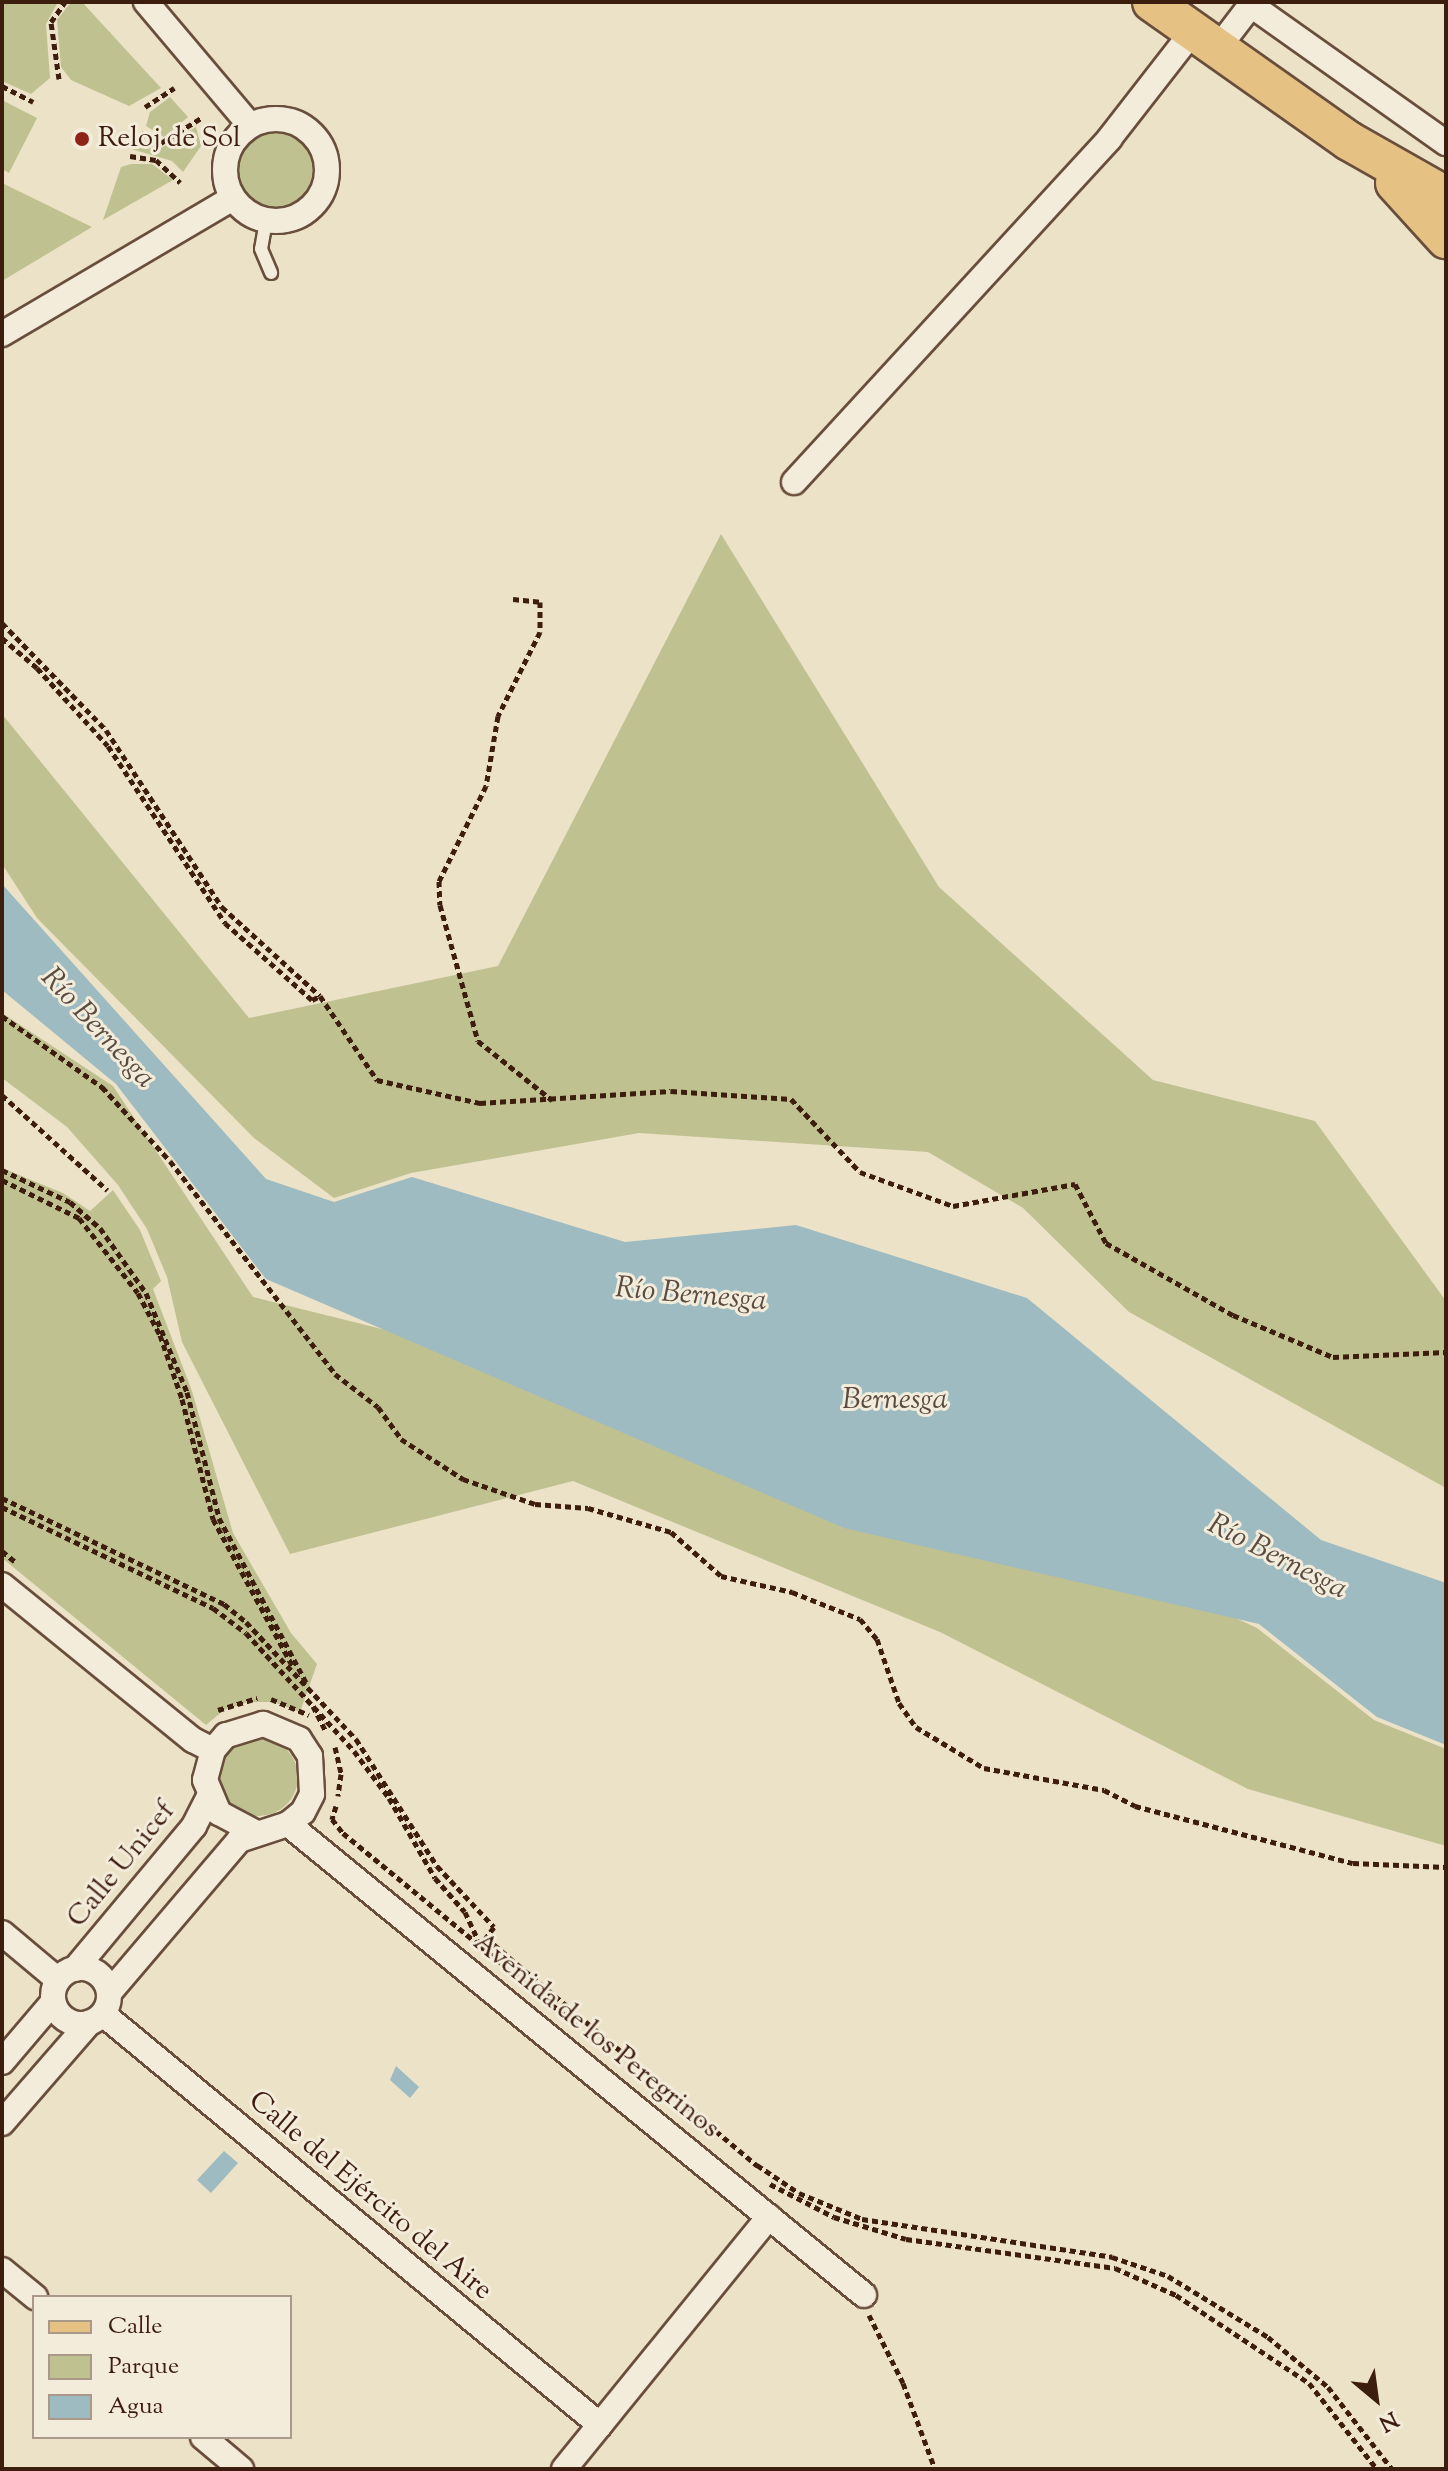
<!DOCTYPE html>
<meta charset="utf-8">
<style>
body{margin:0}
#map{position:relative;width:1448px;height:2471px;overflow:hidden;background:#ece2c8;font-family:"Sorts Mill Goudy",serif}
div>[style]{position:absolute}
.green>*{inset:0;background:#c0c190}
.round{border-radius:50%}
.water>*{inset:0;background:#9dbbc0}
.path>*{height:5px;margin-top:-2.5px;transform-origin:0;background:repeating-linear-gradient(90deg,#3d1d0e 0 6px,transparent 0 10px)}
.roads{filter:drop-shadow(2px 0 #694e3c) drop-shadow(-2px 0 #694e3c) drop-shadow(0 2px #694e3c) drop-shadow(0 -2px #694e3c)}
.service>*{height:12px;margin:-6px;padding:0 6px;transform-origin:6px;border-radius:6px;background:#f3ecdb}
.minor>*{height:24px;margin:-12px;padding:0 12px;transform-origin:12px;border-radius:12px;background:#f3ecdb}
.minor>.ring{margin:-12px;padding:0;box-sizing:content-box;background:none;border:24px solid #f3ecdb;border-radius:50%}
.primary>*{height:38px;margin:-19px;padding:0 19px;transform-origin:19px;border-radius:19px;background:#e6c184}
.dots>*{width:22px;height:22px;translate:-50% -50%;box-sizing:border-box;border:4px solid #f3ecdb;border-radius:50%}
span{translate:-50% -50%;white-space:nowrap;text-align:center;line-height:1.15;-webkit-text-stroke:6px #f3ecdb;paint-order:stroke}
.poi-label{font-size:28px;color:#3d1d0e}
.left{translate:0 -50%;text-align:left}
.street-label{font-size:28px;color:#3d1d0e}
.water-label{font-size:30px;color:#5a4c43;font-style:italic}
.frame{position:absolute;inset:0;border:4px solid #3d1d0e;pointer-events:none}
.legend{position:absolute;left:32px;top:2295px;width:260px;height:144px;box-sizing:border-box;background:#f3ecdb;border:2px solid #aa9989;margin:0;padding:10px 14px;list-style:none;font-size:24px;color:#3d1d0e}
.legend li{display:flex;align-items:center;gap:16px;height:40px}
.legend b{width:40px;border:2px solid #aa9989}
.north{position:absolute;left:1336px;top:2359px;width:80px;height:80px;-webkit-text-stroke:6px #f3ecdb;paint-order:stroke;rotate:151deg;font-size:22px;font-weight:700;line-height:32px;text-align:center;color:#3d1d0e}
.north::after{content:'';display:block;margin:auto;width:28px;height:36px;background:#3d1d0e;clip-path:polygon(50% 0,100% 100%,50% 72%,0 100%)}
</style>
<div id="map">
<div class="green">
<div style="clip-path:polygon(2px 2px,58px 2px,46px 24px,50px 78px,31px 94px,2px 81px)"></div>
<div style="clip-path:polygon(71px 2px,82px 2px,161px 88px,129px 106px,71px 80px,61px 67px,57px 20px)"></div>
<div style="clip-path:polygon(170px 97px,188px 117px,164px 137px,146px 126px,150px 112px)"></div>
<div style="clip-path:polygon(2px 100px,37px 118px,9px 173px,2px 169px)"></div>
<div style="clip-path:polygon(196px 127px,201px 146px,183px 172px,172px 161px,128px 148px,138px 140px,161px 148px)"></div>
<div class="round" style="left:236px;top:130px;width:80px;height:80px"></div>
<div style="clip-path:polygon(131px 164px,152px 164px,173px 180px,103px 220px,121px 167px)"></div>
<div style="clip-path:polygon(2px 183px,92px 227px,2px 281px)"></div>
<div style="clip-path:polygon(721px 534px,939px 887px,1153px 1080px,1315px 1121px,1446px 1301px,1446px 1488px,1129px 1312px,1023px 1208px,928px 1152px,639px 1133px,411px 1173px,334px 1198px,254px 1138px,37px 918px,2px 864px,2px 714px,249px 1018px,498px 966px)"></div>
<div style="clip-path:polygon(2px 1013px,113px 1086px,253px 1297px,883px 1453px,1257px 1628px,1374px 1720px,1446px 1749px,1446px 1846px,1248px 1789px,940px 1632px,573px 1481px,290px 1554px,182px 1342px,167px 1277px,147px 1229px,118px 1185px,67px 1127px,2px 1078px)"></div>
<div style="clip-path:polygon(2px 1168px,63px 1193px,90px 1211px,113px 1190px,140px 1230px,161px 1281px,153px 1289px,192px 1391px,233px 1533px,291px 1633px,317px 1664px,300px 1712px,273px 1702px,248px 1702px,224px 1710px,206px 1725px,2px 1558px)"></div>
<div class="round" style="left:220px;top:1738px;width:78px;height:78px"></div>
</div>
<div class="water">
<div style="clip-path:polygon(2px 884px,266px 1179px,334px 1202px,412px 1177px,625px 1242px,796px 1225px,1027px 1298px,1321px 1540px,1446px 1583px,1446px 1745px,1377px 1717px,1259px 1624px,844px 1528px,266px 1279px,116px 1084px,2px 990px)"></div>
<div style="clip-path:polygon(396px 2066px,419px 2087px,410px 2098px,390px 2080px)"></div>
<div style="clip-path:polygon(224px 2151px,238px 2163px,211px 2193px,197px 2180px)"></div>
</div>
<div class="path">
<div style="left:59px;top:79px;width:58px;rotate:-98deg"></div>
<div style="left:51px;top:22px;width:24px;rotate:-55deg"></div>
<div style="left:2px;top:86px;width:35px;rotate:27deg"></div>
<div style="left:145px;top:107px;width:35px;rotate:-33deg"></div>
<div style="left:141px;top:133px;width:22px;rotate:27deg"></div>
<div style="left:161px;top:143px;width:47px;rotate:-32deg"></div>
<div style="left:130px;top:156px;width:26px;rotate:9deg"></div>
<div style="left:156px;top:160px;width:33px;rotate:43deg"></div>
<div style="left:513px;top:599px;width:27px;rotate:6deg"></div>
<div style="left:540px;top:602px;width:30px;rotate:90deg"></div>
<div style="left:540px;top:632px;width:94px;rotate:116.6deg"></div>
<div style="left:498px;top:716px;width:71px;rotate:99.7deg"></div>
<div style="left:486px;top:786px;width:106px;rotate:116.3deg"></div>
<div style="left:439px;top:881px;width:24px;rotate:88deg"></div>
<div style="left:440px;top:905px;width:141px;rotate:74.4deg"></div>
<div style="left:478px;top:1041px;width:95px;rotate:38.6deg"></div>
<div style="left:2px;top:623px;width:149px;rotate:45.8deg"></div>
<div style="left:106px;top:730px;width:212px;rotate:56.8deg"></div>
<div style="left:222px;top:907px;width:132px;rotate:42.2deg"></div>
<div style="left:320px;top:996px;width:102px;rotate:55.8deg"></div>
<div style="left:377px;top:1080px;width:106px;rotate:12.6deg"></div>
<div style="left:480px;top:1103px;width:191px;rotate:-3.6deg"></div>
<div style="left:671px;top:1091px;width:120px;rotate:3.8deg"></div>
<div style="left:791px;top:1099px;width:100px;rotate:46.6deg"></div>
<div style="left:860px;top:1172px;width:99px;rotate:20.1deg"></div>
<div style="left:953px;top:1206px;width:124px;rotate:-10.2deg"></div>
<div style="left:1075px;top:1184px;width:67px;rotate:62.3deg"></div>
<div style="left:1106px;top:1243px;width:146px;rotate:29.6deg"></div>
<div style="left:1233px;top:1315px;width:108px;rotate:22.8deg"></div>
<div style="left:1333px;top:1357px;width:113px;rotate:-2.5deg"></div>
<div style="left:2px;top:638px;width:46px;rotate:40.6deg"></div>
<div style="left:37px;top:668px;width:105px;rotate:47.7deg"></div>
<div style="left:108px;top:746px;width:212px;rotate:56.5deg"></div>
<div style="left:225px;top:923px;width:116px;rotate:41.5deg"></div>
<div style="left:312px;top:1000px;width:9px;rotate:-27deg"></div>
<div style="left:2px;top:1016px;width:123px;rotate:35.4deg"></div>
<div style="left:102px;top:1087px;width:100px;rotate:47.4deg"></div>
<div style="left:170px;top:1161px;width:269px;rotate:52.2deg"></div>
<div style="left:335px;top:1374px;width:54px;rotate:37.5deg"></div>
<div style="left:378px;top:1407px;width:39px;rotate:54deg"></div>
<div style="left:401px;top:1439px;width:74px;rotate:32.8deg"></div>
<div style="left:463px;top:1479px;width:76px;rotate:19.1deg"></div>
<div style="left:535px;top:1504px;width:53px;rotate:4.3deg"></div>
<div style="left:588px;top:1508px;width:86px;rotate:16.1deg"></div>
<div style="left:671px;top:1532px;width:67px;rotate:41.3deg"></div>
<div style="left:721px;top:1576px;width:73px;rotate:12.7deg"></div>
<div style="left:792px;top:1592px;width:73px;rotate:21.7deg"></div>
<div style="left:860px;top:1619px;width:26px;rotate:50deg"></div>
<div style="left:877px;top:1639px;width:68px;rotate:71deg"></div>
<div style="left:899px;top:1703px;width:29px;rotate:55deg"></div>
<div style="left:916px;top:1727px;width:79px;rotate:31.1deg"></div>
<div style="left:984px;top:1768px;width:122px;rotate:10.4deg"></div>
<div style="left:1104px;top:1790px;width:35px;rotate:27deg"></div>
<div style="left:1135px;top:1806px;width:225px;rotate:14.7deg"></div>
<div style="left:1353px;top:1863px;width:93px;rotate:2.5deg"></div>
<div style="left:2px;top:1095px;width:142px;rotate:42.1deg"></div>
<div style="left:2px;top:1170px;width:75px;rotate:25.2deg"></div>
<div style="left:70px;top:1202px;width:40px;rotate:41deg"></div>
<div style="left:100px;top:1228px;width:80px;rotate:54.7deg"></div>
<div style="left:146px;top:1293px;width:107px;rotate:67.5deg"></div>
<div style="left:187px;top:1392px;width:130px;rotate:75.7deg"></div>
<div style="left:219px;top:1518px;width:186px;rotate:62.1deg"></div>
<div style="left:2px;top:1180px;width:86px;rotate:26.3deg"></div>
<div style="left:79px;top:1218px;width:95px;rotate:51.8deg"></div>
<div style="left:138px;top:1293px;width:47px;rotate:62.4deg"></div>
<div style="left:160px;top:1335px;width:68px;rotate:71deg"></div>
<div style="left:182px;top:1399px;width:124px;rotate:75.5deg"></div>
<div style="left:213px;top:1519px;width:170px;rotate:61.6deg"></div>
<div style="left:2px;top:1498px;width:246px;rotate:25.5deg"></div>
<div style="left:224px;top:1604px;width:28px;rotate:39deg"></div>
<div style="left:246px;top:1622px;width:161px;rotate:46.8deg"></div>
<div style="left:356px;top:1739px;width:151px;rotate:57.5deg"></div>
<div style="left:437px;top:1866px;width:83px;rotate:46.9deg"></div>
<div style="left:494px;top:1927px;width:25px;rotate:127deg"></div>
<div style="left:2px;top:1507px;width:234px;rotate:25.6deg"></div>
<div style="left:213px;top:1608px;width:41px;rotate:37.1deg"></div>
<div style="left:246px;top:1633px;width:160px;rotate:47.5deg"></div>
<div style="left:354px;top:1751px;width:59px;rotate:53.3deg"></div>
<div style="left:389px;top:1798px;width:92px;rotate:60.1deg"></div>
<div style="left:435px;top:1878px;width:45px;rotate:48.6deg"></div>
<div style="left:465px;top:1912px;width:31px;rotate:65deg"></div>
<div style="left:2px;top:1551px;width:19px;rotate:39deg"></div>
<div style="left:271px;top:1699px;width:41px;rotate:22.8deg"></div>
<div style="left:313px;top:1706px;width:27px;rotate:63deg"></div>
<div style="left:218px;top:1710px;width:41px;rotate:-17.1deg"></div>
<div style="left:335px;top:1747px;width:28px;rotate:77deg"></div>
<div style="left:341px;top:1774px;width:22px;rotate:98deg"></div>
<div style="left:336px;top:1806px;width:14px;rotate:107deg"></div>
<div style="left:332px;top:1819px;width:18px;rotate:52deg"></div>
<div style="left:343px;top:1833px;width:303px;rotate:39.4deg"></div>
<div style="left:486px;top:1938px;width:354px;rotate:40deg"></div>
<div style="left:757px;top:2165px;width:50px;rotate:33.7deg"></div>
<div style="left:799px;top:2193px;width:68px;rotate:22.4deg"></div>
<div style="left:862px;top:2219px;width:253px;rotate:8.6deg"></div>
<div style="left:1112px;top:2257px;width:59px;rotate:18.7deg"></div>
<div style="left:1168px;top:2276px;width:117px;rotate:31.4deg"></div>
<div style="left:1268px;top:2337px;width:78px;rotate:39.8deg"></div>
<div style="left:1328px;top:2387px;width:104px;rotate:52deg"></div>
<div style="left:770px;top:2184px;width:72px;rotate:27.3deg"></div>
<div style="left:834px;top:2217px;width:75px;rotate:17deg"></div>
<div style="left:906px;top:2239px;width:211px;rotate:7.9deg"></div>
<div style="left:1115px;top:2268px;width:67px;rotate:23.9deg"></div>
<div style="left:1176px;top:2295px;width:159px;rotate:33.5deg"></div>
<div style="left:1309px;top:2383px;width:110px;rotate:51.7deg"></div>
<div style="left:869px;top:2315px;width:76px;rotate:63.4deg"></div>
<div style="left:903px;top:2383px;width:92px;rotate:69.6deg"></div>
</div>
<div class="roads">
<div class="service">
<div style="left:266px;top:221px;width:28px;rotate:100deg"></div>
<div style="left:261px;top:249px;width:26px;rotate:67deg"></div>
</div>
<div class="minor">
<div style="left:146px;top:2px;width:161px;rotate:49.8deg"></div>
<div style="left:1218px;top:48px;width:54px;rotate:-52.5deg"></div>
<div style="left:1251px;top:5px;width:239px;rotate:35.3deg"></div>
<div class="ring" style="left:225px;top:119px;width:78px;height:78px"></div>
<div style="left:2px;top:334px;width:268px;rotate:-30.5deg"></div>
<div style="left:794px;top:482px;width:466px;rotate:-47.4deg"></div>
<div style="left:1109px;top:139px;width:137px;rotate:-52.1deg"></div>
<div style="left:2px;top:1585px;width:246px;rotate:39.1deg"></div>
<div style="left:193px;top:1740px;width:22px;rotate:27deg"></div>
<div style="left:288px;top:1824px;width:744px;rotate:39.27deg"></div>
<div style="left:2px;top:1933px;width:73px;rotate:40deg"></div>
<div class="ring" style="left:53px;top:1968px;width:32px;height:32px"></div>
<div style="left:75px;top:1969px;width:186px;rotate:-50.2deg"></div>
<div style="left:194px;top:1826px;width:34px;rotate:-63deg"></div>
<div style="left:109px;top:1993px;width:201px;rotate:-49.6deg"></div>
<div style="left:239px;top:1840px;width:52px;rotate:-18.1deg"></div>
<div style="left:288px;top:1824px;width:19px;rotate:-39deg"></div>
<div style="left:303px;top:1812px;width:20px;rotate:-63deg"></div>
<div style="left:312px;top:1794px;width:38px;rotate:-93deg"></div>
<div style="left:310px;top:1756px;width:20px;rotate:-123deg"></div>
<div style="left:299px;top:1739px;width:39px;rotate:-157deg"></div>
<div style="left:263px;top:1724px;width:39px;rotate:163deg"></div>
<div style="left:226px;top:1735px;width:20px;rotate:131deg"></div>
<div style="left:213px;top:1750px;width:31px;rotate:105deg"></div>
<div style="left:205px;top:1780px;width:36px;rotate:67deg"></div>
<div style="left:219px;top:1813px;width:40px;rotate:28deg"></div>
<div style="left:103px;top:2014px;width:645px;rotate:39.59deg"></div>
<div style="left:2px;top:2062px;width:79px;rotate:-49.6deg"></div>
<div style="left:2px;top:2123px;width:133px;rotate:-49deg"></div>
<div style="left:2px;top:2270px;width:43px;rotate:39.3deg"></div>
<div style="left:203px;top:2437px;width:50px;rotate:40.1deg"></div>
<div style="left:564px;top:2469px;width:325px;rotate:-50.9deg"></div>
</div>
<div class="primary">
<div style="left:1152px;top:2px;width:241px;rotate:35.2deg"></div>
<div style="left:1349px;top:141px;width:112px;rotate:29.6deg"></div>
<div style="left:1395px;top:183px;width:76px;rotate:47.7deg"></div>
</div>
</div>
<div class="dots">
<div style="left:82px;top:139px;background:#8f2418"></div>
</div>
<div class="poi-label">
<span class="left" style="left:98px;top:139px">Reloj de Sol</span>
</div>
<div class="street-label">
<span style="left:122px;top:1865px;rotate:-51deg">Calle Unicef</span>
<span style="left:596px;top:2036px;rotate:39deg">Avenida de los Peregrinos</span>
<span style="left:370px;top:2196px;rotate:40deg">Calle del Ejército del Aire</span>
</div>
<div class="water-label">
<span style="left:97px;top:1029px;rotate:47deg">Río Bernesga</span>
<span style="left:691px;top:1296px;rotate:5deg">Río Bernesga</span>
<span style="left:895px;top:1401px">Bernesga</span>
<span style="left:1277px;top:1558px;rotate:27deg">Río Bernesga</span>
</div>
<div class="frame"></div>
<ul class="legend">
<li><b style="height:10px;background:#e6c184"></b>Calle</li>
<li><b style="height:22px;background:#c0c190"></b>Parque</li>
<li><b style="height:22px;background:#9dbbc0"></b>Agua</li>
</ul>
<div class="north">N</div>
</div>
